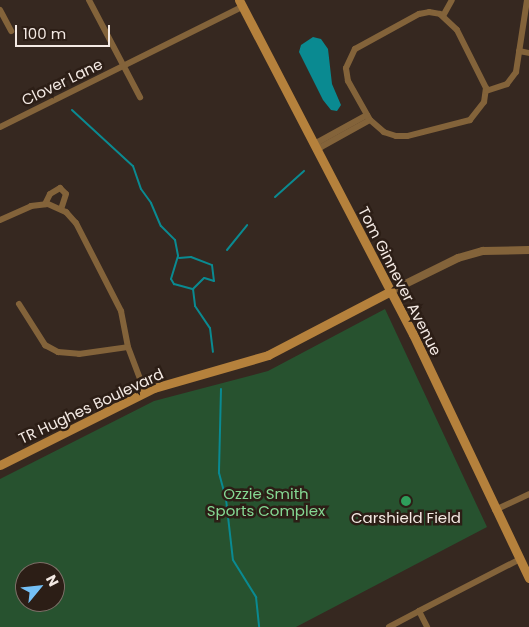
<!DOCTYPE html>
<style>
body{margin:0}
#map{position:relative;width:529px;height:627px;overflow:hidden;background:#362820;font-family:Poppins,sans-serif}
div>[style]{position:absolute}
.green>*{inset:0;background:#27522f}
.water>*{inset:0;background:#0a8a91}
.stream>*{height:2px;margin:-1px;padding:0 1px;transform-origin:1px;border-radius:1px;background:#0a8a91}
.minor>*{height:6px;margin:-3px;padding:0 3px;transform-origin:3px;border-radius:3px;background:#83633a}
.tertiary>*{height:8px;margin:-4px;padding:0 4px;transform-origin:4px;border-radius:4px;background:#83633a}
.secondary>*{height:9px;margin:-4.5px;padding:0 4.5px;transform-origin:4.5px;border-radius:4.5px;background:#b5813c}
.dots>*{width:14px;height:14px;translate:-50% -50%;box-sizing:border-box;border:2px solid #2c1e16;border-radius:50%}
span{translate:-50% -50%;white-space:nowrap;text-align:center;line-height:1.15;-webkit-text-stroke:5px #2c1e16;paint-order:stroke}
.street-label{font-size:15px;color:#f4eae4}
.park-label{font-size:15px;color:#85d893}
.poi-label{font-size:15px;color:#f4eae4}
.north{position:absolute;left:15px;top:562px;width:50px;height:50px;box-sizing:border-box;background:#2c1e16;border:1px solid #7c7068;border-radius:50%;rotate:62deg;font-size:14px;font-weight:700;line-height:20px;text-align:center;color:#f4eae4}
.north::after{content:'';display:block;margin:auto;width:18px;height:22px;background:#74c0f6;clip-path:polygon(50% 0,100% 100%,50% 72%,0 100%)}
.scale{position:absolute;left:15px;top:25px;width:95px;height:22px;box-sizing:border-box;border:2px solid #f4eae4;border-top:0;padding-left:6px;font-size:15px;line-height:18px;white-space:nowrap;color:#f4eae4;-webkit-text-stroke:4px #2c1e16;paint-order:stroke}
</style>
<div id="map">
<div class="green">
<div style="clip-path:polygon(evenodd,385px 309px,487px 527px,296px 627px,0 627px,0 479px,154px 401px,268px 371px,385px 309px,25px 572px,55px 572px,55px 602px,25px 602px,25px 572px)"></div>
</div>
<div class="water">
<div style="clip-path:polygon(313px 37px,321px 39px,328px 49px,332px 84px,341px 105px,337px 111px,331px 110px,323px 100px,299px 52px,301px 45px)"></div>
</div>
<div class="stream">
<div style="left:72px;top:110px;width:83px;rotate:42.6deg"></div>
<div style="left:133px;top:166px;width:24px;rotate:71deg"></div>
<div style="left:141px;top:189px;width:17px;rotate:54deg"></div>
<div style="left:151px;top:203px;width:25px;rotate:67deg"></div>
<div style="left:161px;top:226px;width:20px;rotate:45deg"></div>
<div style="left:175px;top:240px;width:16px;rotate:79deg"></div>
<div style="left:178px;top:256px;width:24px;rotate:107deg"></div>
<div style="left:171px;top:279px;width:6px;rotate:59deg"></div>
<div style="left:174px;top:284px;width:20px;rotate:15deg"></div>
<div style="left:275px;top:197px;width:39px;rotate:-42deg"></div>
<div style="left:227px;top:250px;width:32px;rotate:-51deg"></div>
<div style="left:179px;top:258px;width:12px;rotate:-5deg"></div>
<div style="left:191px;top:257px;width:22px;rotate:21deg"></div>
<div style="left:212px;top:265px;width:16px;rotate:83deg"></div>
<div style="left:214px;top:281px;width:10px;rotate:-163deg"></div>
<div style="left:204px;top:278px;width:16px;rotate:135deg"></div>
<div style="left:193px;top:289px;width:17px;rotate:83deg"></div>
<div style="left:195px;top:306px;width:27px;rotate:56deg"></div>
<div style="left:210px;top:328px;width:24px;rotate:83deg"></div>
<div style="left:221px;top:389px;width:84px;rotate:91.4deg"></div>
<div style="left:219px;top:473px;width:27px;rotate:75deg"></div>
<div style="left:226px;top:499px;width:61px;rotate:83.5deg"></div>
<div style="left:233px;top:560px;width:44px;rotate:58.1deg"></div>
<div style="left:256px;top:597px;width:30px;rotate:84deg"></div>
</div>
<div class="minor">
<div style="left:89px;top:0;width:110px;rotate:62.3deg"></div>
<div style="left:0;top:10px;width:24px;rotate:62deg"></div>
<div style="left:429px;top:12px;width:11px;rotate:10deg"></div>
<div style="left:440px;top:14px;width:23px;rotate:43deg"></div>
<div style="left:457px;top:30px;width:65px;rotate:63.4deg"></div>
<div style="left:486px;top:88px;width:14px;rotate:98deg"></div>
<div style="left:484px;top:102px;width:23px;rotate:128deg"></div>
<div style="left:470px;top:120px;width:65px;rotate:165.7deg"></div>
<div style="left:407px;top:136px;width:11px;rotate:180deg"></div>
<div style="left:396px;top:136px;width:13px;rotate:-162deg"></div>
<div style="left:384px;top:132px;width:18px;rotate:-139deg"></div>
<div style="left:370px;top:120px;width:45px;rotate:-119.4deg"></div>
<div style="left:348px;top:81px;width:13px;rotate:-99deg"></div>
<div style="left:346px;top:68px;width:21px;rotate:-65deg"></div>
<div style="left:355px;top:49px;width:73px;rotate:-28.7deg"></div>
<div style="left:419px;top:14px;width:10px;rotate:-11deg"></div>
<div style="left:443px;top:16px;width:18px;rotate:-61deg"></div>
<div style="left:519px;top:51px;width:10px;rotate:11deg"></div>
<div style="left:486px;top:91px;width:22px;rotate:-18deg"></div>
<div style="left:507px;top:84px;width:15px;rotate:-53deg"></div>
<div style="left:516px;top:72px;width:73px;rotate:-81.3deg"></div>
<div style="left:0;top:127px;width:270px;rotate:-26.4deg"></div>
<div style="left:315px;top:147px;width:6px"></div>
<div style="left:321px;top:147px;width:56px;rotate:-28.9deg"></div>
<div style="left:315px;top:147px;width:6px;rotate:-59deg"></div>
<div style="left:318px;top:142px;width:56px;rotate:-28.9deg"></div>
<div style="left:45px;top:204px;width:11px;rotate:-63deg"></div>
<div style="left:50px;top:194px;width:12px;rotate:-31deg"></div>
<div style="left:60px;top:188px;width:8px;rotate:45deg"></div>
<div style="left:66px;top:194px;width:16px;rotate:108deg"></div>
<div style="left:0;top:220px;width:34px;rotate:-24deg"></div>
<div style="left:31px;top:206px;width:17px;rotate:-7deg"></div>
<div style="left:48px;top:204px;width:20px;rotate:24deg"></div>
<div style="left:66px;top:212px;width:15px;rotate:48deg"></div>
<div style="left:76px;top:223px;width:99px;rotate:62.9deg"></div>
<div style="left:121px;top:311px;width:37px;rotate:79deg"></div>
<div style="left:128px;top:347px;width:48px;rotate:69.3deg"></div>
<div style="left:19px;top:304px;width:49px;rotate:57.6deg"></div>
<div style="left:45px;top:345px;width:15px;rotate:28deg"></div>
<div style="left:58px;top:352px;width:21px;rotate:5deg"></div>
<div style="left:79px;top:354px;width:49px;rotate:-8.1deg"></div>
<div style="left:495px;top:510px;width:38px;rotate:-25deg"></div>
<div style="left:419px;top:611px;width:114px;rotate:-27.2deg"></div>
<div style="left:389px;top:627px;width:34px;rotate:-28deg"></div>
<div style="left:419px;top:611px;width:18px;rotate:63deg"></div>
</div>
<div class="tertiary">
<div style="left:391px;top:291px;width:75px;rotate:-26.2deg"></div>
<div style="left:458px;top:258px;width:26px;rotate:-16deg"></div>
<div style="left:483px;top:251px;width:46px;rotate:-1.2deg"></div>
</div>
<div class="secondary">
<div style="left:239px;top:0;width:377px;rotate:62.5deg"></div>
<div style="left:413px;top:334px;width:270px;rotate:64.6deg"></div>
<div style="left:0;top:465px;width:172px;rotate:-26.6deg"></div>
<div style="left:154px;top:388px;width:119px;rotate:-16.1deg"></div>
<div style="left:268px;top:355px;width:139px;rotate:-27.5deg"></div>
</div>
<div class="dots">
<div style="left:406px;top:501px;background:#2e9e5b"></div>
</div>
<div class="street-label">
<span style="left:62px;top:82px;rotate:-26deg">Clover Lane</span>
<span style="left:400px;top:281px;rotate:63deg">Tom Ginnever Avenue</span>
<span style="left:91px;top:406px;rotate:-25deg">TR Hughes Boulevard</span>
</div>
<div class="park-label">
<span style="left:266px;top:502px">Ozzie Smith<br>Sports Complex</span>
</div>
<div class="poi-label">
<span style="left:406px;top:518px">Carshield Field</span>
</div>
<div class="north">N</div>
<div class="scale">100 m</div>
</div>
